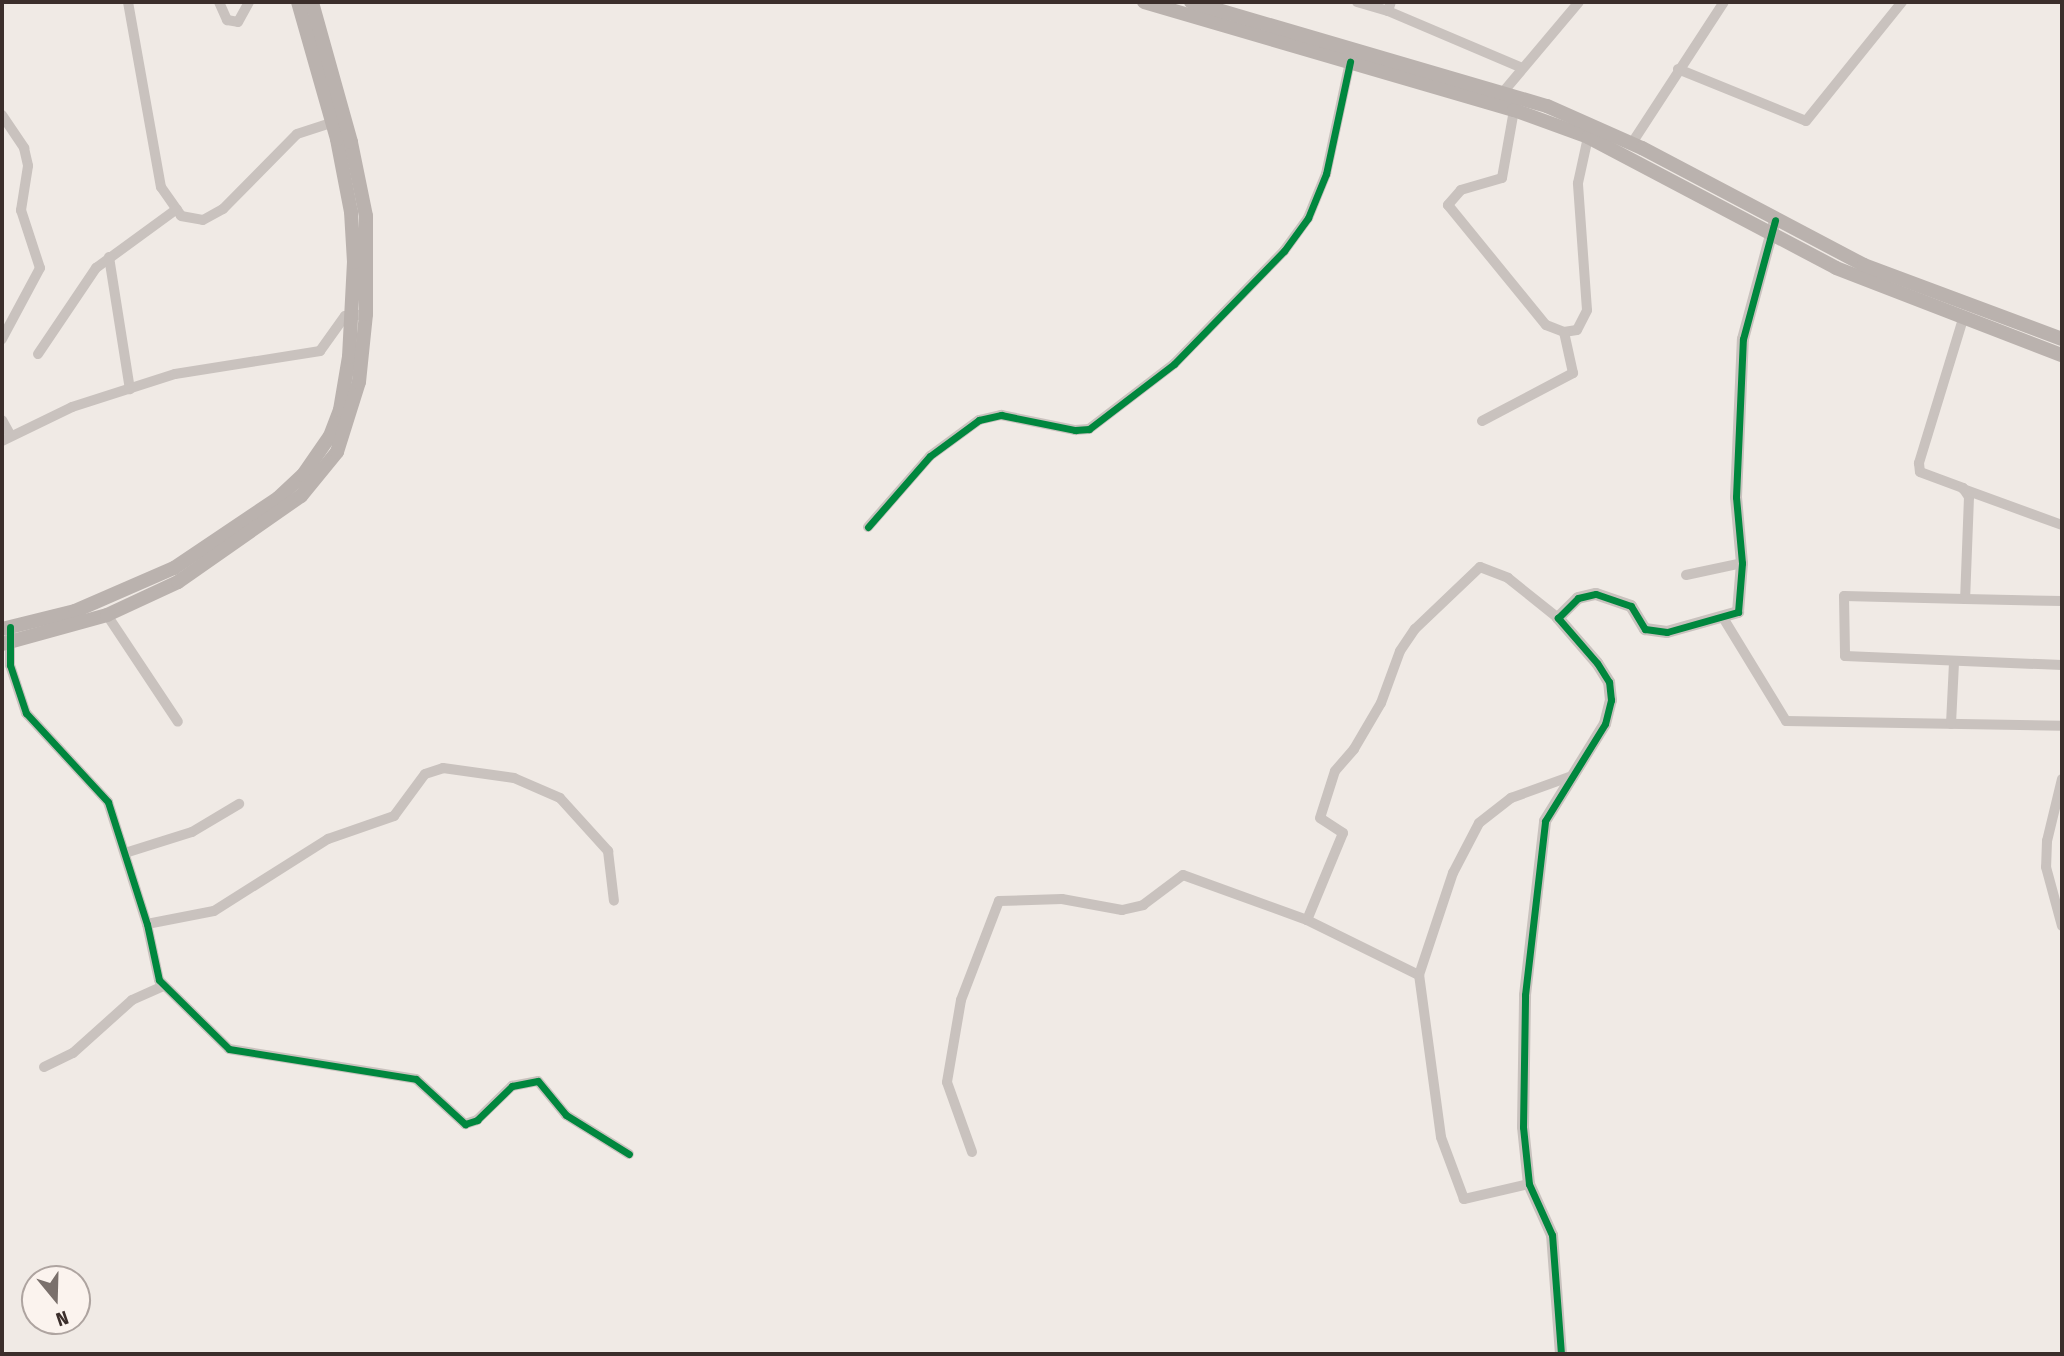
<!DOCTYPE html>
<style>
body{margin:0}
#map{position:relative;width:2064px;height:1356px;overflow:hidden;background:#f0eae5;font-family:"Fira Sans Condensed",sans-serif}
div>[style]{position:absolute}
.minor>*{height:10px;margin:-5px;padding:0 5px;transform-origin:5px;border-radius:5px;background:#c9c2be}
.tertiary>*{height:12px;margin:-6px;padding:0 6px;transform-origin:6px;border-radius:6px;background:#c9c2be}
.secondary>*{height:14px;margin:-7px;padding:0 7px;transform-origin:7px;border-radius:7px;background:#bab2ae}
.cycleway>*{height:7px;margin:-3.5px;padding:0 3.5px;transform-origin:3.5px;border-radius:3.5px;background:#00873e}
span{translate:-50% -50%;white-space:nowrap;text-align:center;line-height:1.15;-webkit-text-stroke:6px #fbf3ee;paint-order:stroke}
.frame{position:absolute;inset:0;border:4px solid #3b2e2b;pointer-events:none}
.north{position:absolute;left:21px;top:1265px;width:70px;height:70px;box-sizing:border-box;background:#fbf3ee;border:2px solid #aea4a0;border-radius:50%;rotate:161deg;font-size:19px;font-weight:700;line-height:28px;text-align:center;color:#3b2e2b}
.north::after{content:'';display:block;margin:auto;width:24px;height:32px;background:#7a706c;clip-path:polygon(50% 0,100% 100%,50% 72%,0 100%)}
</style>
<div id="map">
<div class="minor">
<div style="left:128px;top:2px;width:188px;rotate:79.9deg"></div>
<div style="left:161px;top:187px;width:35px;rotate:55deg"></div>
<div style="left:181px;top:216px;width:22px;rotate:10deg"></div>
<div style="left:203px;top:220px;width:23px;rotate:-29deg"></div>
<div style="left:223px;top:209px;width:105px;rotate:-45.4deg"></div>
<div style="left:297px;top:134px;width:42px;rotate:-18deg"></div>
<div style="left:219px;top:2px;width:20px;rotate:66deg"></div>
<div style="left:227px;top:20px;width:11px;rotate:10deg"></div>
<div style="left:238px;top:22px;width:23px;rotate:-61deg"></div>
<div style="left:1357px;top:2px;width:32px;rotate:16deg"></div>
<div style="left:1388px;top:11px;width:9px;rotate:-72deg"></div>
<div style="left:1388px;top:11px;width:143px;rotate:23deg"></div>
<div style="left:1678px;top:69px;width:138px;rotate:22.1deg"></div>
<div style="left:1806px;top:121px;width:153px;rotate:-51.1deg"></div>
<div style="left:1504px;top:91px;width:116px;rotate:-49.9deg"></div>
<div style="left:1514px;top:110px;width:69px;rotate:100deg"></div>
<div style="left:1502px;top:178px;width:43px;rotate:163.7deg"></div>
<div style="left:1461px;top:190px;width:20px;rotate:131deg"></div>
<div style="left:1448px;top:205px;width:155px;rotate:50.8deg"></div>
<div style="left:1546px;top:325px;width:19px;rotate:21deg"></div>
<div style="left:1564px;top:332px;width:13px;rotate:-9deg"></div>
<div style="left:1577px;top:330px;width:22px;rotate:-63deg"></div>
<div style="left:1587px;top:310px;width:127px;rotate:-94.1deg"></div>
<div style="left:1578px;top:183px;width:47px;rotate:-77.7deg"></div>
<div style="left:2px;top:115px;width:40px;rotate:56deg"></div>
<div style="left:24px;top:148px;width:18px;rotate:77deg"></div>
<div style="left:28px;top:166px;width:45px;rotate:99deg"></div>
<div style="left:21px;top:210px;width:61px;rotate:71.9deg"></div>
<div style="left:40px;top:268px;width:81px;rotate:118.2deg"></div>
<div style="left:1632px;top:143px;width:168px;rotate:-56.9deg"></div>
<div style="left:109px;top:257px;width:134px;rotate:81deg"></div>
<div style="left:1963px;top:319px;width:151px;rotate:107deg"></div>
<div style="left:1919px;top:463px;width:9px;rotate:84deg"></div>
<div style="left:1920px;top:472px;width:46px;rotate:20.4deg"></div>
<div style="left:1963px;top:488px;width:11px;rotate:56deg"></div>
<div style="left:1969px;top:497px;width:102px;rotate:92.2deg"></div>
<div style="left:1965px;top:599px;width:121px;rotate:-178.6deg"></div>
<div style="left:1844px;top:596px;width:60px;rotate:89deg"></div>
<div style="left:1845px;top:656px;width:217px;rotate:2.4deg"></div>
<div style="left:38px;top:354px;width:104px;rotate:-56deg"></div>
<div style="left:96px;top:268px;width:100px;rotate:-36.1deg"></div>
<div style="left:2px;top:420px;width:18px;rotate:61deg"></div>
<div style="left:1482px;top:421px;width:103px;rotate:-27.8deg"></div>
<div style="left:1573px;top:373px;width:42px;rotate:-102.4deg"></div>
<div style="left:2px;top:441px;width:78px;rotate:-25.9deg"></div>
<div style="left:72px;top:407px;width:108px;rotate:-17.8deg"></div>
<div style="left:175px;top:374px;width:147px;rotate:-9deg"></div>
<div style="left:320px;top:351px;width:43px;rotate:-54.5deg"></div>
<div style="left:345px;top:316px;width:21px;rotate:-5deg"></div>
<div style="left:1963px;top:489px;width:105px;rotate:20deg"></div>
<div style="left:868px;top:527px;width:94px;rotate:-48.9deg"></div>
<div style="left:930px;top:456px;width:61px;rotate:-36.3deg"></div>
<div style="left:979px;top:420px;width:23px;rotate:-13deg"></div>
<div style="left:1001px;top:415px;width:76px;rotate:11.5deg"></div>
<div style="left:1075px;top:430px;width:14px;rotate:-4deg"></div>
<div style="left:1089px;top:429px;width:107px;rotate:-37.4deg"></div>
<div style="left:1174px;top:364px;width:158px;rotate:-45.8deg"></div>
<div style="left:1284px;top:251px;width:41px;rotate:-54deg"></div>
<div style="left:1308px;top:218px;width:48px;rotate:-67.8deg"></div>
<div style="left:1326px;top:174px;width:115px;rotate:-77.9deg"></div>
<div style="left:1686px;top:575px;width:57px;rotate:-12.1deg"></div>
<div style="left:1965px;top:599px;width:97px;rotate:1.2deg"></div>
<div style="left:107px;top:615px;width:128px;rotate:56.4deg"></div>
<div style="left:1722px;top:616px;width:123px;rotate:58.6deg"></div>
<div style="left:1786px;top:721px;width:276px;rotate:1deg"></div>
<div style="left:10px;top:627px;width:38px;rotate:90deg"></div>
<div style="left:10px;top:665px;width:51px;rotate:71.6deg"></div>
<div style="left:26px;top:713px;width:121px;rotate:47.3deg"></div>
<div style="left:108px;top:802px;width:128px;rotate:72.3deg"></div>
<div style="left:147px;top:924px;width:57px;rotate:77.9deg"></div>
<div style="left:159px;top:980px;width:98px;rotate:44.6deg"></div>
<div style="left:229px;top:1049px;width:189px;rotate:9.1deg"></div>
<div style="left:416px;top:1079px;width:67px;rotate:42.6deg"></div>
<div style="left:465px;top:1124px;width:13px;rotate:-18deg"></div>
<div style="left:477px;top:1120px;width:49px;rotate:-44.2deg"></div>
<div style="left:512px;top:1086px;width:26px;rotate:-11deg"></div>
<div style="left:538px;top:1081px;width:44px;rotate:50.5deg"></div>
<div style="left:566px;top:1115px;width:74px;rotate:31.8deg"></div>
<div style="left:1951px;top:724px;width:61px;rotate:-87.2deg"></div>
<div style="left:2062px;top:779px;width:64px;rotate:103.6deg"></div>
<div style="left:2047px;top:841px;width:26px;rotate:92deg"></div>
<div style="left:2046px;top:867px;width:61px;rotate:74.8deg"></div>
<div style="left:125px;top:853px;width:70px;rotate:-17.4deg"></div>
<div style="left:192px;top:832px;width:55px;rotate:-30.8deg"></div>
<div style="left:1307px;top:920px;width:94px;rotate:-67.5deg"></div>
<div style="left:1343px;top:833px;width:27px;rotate:-147deg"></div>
<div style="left:1320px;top:818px;width:49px;rotate:-72.3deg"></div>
<div style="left:1335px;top:771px;width:29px;rotate:-49deg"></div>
<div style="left:1354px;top:749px;width:53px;rotate:-59.6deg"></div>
<div style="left:1381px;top:703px;width:55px;rotate:-69.9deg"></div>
<div style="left:1400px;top:651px;width:27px;rotate:-56deg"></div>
<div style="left:1415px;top:629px;width:90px;rotate:-43.6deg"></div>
<div style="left:1480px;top:567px;width:30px;rotate:21deg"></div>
<div style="left:1508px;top:578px;width:64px;rotate:38.7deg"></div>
<div style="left:147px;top:924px;width:68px;rotate:-11deg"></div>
<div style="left:214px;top:911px;width:135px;rotate:-32.3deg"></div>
<div style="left:328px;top:839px;width:70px;rotate:-19.2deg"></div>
<div style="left:394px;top:816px;width:52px;rotate:-53.6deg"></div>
<div style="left:425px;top:774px;width:19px;rotate:-18deg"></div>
<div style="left:443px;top:768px;width:72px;rotate:8deg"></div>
<div style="left:514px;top:778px;width:50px;rotate:23.5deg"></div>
<div style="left:560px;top:798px;width:72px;rotate:47.8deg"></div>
<div style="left:608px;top:851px;width:50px;rotate:83.2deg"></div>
<div style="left:44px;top:1067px;width:32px;rotate:-26deg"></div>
<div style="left:73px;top:1053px;width:79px;rotate:-41.9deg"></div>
<div style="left:132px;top:1000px;width:34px;rotate:-24deg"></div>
<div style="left:163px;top:986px;width:4px;rotate:-135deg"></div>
<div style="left:972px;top:1152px;width:74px;rotate:-109.7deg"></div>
<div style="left:947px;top:1082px;width:83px;rotate:-80.3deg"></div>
<div style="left:961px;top:1000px;width:106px;rotate:-69deg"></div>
<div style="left:999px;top:901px;width:63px;rotate:-1.8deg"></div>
<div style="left:1062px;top:899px;width:61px;rotate:10.4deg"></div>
<div style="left:1122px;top:910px;width:22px;rotate:-13deg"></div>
<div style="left:1143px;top:905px;width:50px;rotate:-36.9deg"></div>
<div style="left:1183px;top:875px;width:132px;rotate:19.9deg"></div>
<div style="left:1307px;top:920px;width:125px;rotate:26.2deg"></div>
<div style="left:1529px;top:1184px;width:67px;rotate:167deg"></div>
<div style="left:1464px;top:1199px;width:66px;rotate:-110.4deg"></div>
<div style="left:1441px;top:1137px;width:163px;rotate:-97.7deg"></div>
<div style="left:1419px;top:975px;width:108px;rotate:-71.6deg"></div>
<div style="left:1453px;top:873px;width:56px;rotate:-62.5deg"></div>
<div style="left:1479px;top:823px;width:41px;rotate:-38deg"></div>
<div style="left:1511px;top:798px;width:62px;rotate:-19.9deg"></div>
</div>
<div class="tertiary">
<div style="left:1561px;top:1354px;width:119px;rotate:-94.3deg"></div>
<div style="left:1552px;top:1235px;width:56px;rotate:-114.3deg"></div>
<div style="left:1529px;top:1184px;width:57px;rotate:-96deg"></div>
<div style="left:1523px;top:1127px;width:132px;rotate:-89.1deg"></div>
<div style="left:1525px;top:995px;width:175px;rotate:-83.4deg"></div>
<div style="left:1545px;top:821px;width:114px;rotate:-58.3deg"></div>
<div style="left:1605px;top:724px;width:25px;rotate:-76deg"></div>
<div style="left:1611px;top:700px;width:18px;rotate:-96deg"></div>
<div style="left:1609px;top:682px;width:22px;rotate:-122deg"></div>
<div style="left:1597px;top:663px;width:60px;rotate:-130.9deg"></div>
<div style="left:1558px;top:618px;width:28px;rotate:-45deg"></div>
<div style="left:1578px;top:598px;width:18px;rotate:-13deg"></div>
<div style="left:1596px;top:594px;width:37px;rotate:19deg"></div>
<div style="left:1631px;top:606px;width:27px;rotate:59deg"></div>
<div style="left:1645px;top:629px;width:22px;rotate:8deg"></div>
<div style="left:1667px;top:632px;width:74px;rotate:-15.7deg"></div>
<div style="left:1738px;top:612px;width:49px;rotate:-85.3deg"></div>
<div style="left:1742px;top:563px;width:66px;rotate:-95.2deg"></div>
<div style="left:1736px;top:497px;width:158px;rotate:-87.5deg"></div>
<div style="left:1743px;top:339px;width:123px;rotate:-74.9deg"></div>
</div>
<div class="secondary">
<div style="left:1144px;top:2px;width:385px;rotate:16.3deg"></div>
<div style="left:1514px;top:110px;width:79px;rotate:20deg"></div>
<div style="left:1588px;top:137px;width:280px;rotate:27.8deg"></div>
<div style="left:1836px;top:268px;width:242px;rotate:21.1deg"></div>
<div style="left:1191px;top:2px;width:371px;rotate:16.3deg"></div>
<div style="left:1547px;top:106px;width:104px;rotate:23.9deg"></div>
<div style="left:1642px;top:148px;width:251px;rotate:27.8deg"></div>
<div style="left:1864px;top:265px;width:211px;rotate:20.5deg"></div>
<div style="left:2px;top:629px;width:75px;rotate:-13.9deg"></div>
<div style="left:75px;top:611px;width:108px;rotate:-23.5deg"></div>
<div style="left:174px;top:568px;width:125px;rotate:-33.9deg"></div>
<div style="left:278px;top:498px;width:34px;rotate:-43deg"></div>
<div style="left:303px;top:475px;width:47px;rotate:-55.3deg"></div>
<div style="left:330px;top:436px;width:28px;rotate:-69deg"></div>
<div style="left:340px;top:410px;width:54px;rotate:-80.4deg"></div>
<div style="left:349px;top:357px;width:95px;rotate:-87deg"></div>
<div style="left:354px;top:262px;width:50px;rotate:-93.4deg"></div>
<div style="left:351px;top:212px;width:74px;rotate:-100.9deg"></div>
<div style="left:337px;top:139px;width:142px;rotate:-105.9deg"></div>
<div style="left:2px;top:644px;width:109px;rotate:-15.4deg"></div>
<div style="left:107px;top:615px;width:78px;rotate:-24.9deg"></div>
<div style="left:178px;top:582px;width:150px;rotate:-35deg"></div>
<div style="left:301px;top:496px;width:57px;rotate:-50.7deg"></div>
<div style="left:337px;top:452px;width:73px;rotate:-72.6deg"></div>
<div style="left:359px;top:382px;width:68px;rotate:-84.1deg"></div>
<div style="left:366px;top:314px;width:98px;rotate:-90deg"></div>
<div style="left:366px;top:216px;width:76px;rotate:-101.5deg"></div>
<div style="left:351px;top:142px;width:145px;rotate:-105.6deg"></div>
</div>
<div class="cycleway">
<div style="left:868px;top:527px;width:94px;rotate:-48.9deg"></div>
<div style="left:930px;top:456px;width:61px;rotate:-36.3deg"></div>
<div style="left:979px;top:420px;width:23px;rotate:-13deg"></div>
<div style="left:1001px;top:415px;width:76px;rotate:11.5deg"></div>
<div style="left:1075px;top:430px;width:14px;rotate:-4deg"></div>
<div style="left:1089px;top:429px;width:107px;rotate:-37.4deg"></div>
<div style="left:1174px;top:364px;width:158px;rotate:-45.8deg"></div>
<div style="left:1284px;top:251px;width:41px;rotate:-54deg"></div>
<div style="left:1308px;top:218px;width:48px;rotate:-67.8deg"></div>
<div style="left:1326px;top:174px;width:115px;rotate:-77.9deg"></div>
<div style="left:10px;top:627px;width:38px;rotate:90deg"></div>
<div style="left:10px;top:665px;width:51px;rotate:71.6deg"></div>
<div style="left:26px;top:713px;width:121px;rotate:47.3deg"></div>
<div style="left:108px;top:802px;width:128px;rotate:72.3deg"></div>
<div style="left:147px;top:924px;width:57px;rotate:77.9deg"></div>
<div style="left:159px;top:980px;width:98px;rotate:44.6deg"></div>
<div style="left:229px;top:1049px;width:189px;rotate:9.1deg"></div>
<div style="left:416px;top:1079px;width:67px;rotate:42.6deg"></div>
<div style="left:465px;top:1124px;width:13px;rotate:-18deg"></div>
<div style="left:477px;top:1120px;width:49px;rotate:-44.2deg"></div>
<div style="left:512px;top:1086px;width:26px;rotate:-11deg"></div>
<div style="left:538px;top:1081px;width:44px;rotate:50.5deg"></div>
<div style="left:566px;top:1115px;width:74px;rotate:31.8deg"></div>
<div style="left:1561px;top:1354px;width:119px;rotate:-94.3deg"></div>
<div style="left:1552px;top:1235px;width:56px;rotate:-114.3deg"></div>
<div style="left:1529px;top:1184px;width:57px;rotate:-96deg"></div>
<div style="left:1523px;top:1127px;width:132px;rotate:-89.1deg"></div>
<div style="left:1525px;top:995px;width:175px;rotate:-83.4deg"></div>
<div style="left:1545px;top:821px;width:114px;rotate:-58.3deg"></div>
<div style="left:1605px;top:724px;width:25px;rotate:-76deg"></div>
<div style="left:1611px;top:700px;width:18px;rotate:-96deg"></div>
<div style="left:1609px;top:682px;width:22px;rotate:-122deg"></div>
<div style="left:1597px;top:663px;width:60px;rotate:-130.9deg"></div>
<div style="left:1558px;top:618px;width:28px;rotate:-45deg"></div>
<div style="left:1578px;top:598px;width:18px;rotate:-13deg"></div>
<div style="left:1596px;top:594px;width:37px;rotate:19deg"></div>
<div style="left:1631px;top:606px;width:27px;rotate:59deg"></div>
<div style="left:1645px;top:629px;width:22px;rotate:8deg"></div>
<div style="left:1667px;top:632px;width:74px;rotate:-15.7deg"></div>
<div style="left:1738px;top:612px;width:49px;rotate:-85.3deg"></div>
<div style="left:1742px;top:563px;width:66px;rotate:-95.2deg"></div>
<div style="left:1736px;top:497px;width:158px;rotate:-87.5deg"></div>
<div style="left:1743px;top:339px;width:123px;rotate:-74.9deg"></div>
</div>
<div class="frame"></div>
<div class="north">N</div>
</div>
